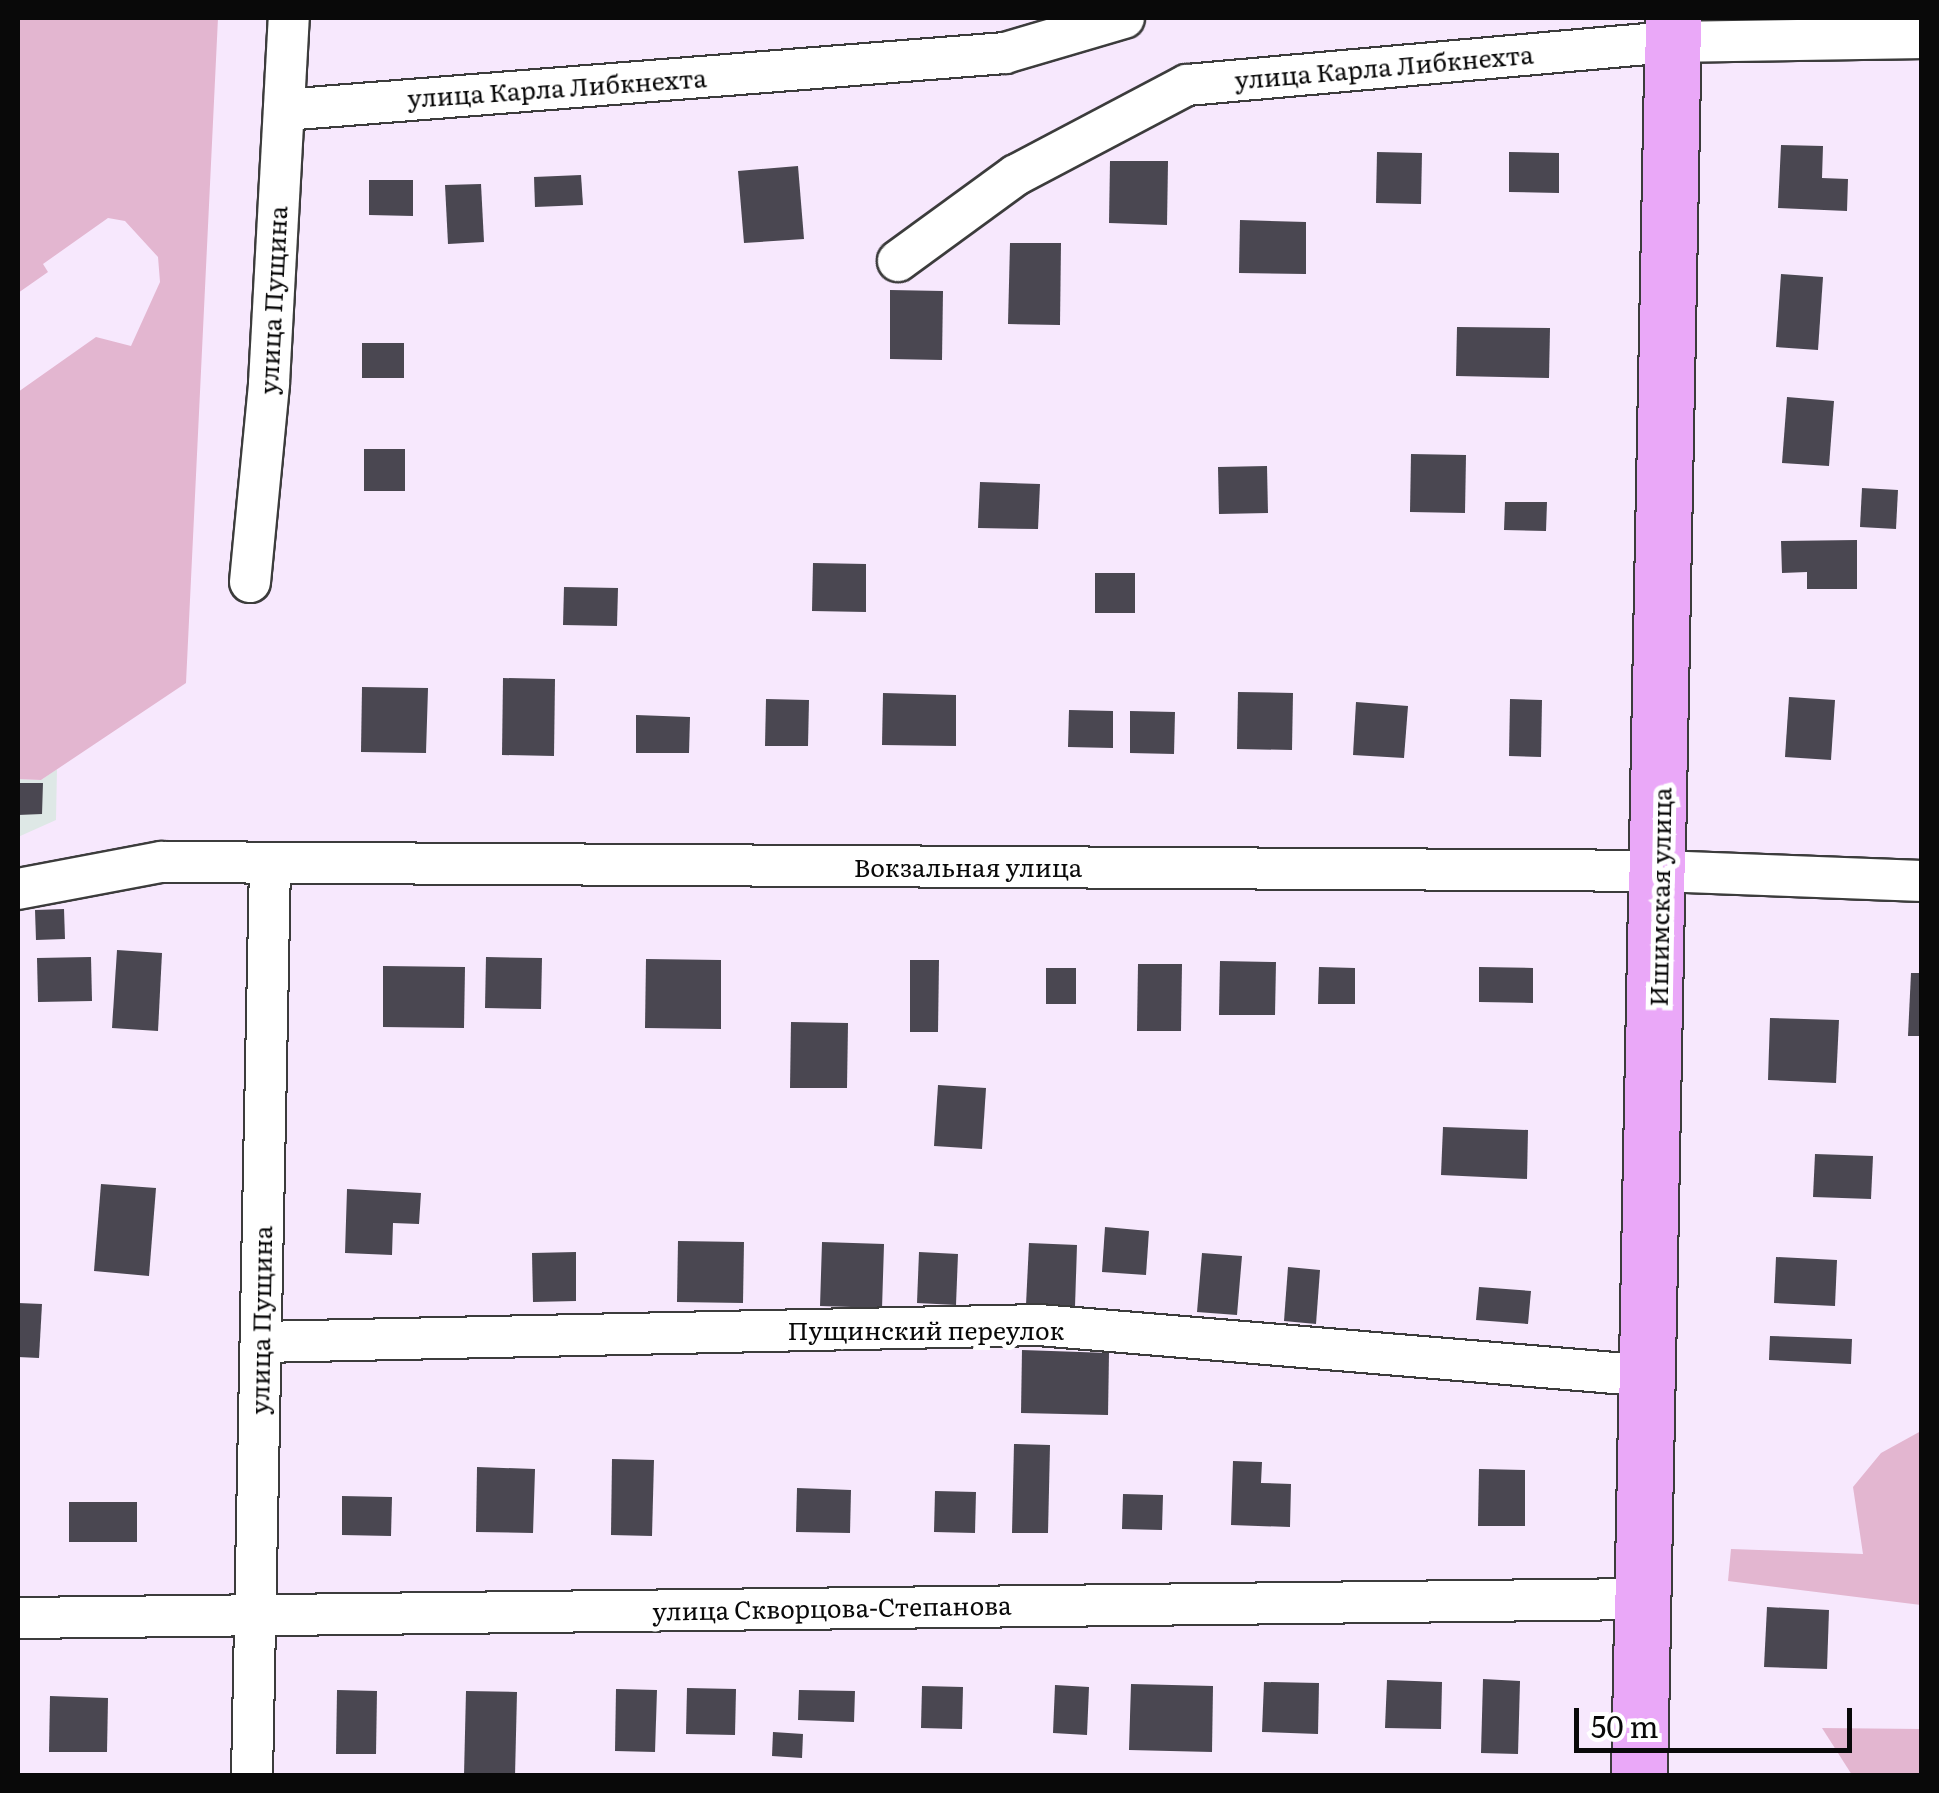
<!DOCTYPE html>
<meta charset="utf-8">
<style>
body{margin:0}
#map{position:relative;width:1939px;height:1793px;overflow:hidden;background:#f7e8fd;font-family:Literata,serif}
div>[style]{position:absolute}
.industrial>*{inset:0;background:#dee8e6}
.green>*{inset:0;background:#e3b6d0}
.building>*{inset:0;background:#4a4751}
.roads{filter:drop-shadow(2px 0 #3c3c3c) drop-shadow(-2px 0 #3c3c3c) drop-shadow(0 2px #3c3c3c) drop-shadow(0 -2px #3c3c3c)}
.minor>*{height:40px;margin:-20px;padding:0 20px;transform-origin:20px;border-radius:20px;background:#fff}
.secondary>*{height:55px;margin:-27.5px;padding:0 27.5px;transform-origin:27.5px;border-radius:27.5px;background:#eaa8f8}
span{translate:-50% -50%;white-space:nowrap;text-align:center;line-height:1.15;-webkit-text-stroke:10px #fff;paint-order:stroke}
.street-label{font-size:25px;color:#090909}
.frame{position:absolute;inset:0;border:20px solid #090909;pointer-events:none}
.scale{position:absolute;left:1574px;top:1708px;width:278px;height:45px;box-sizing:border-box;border:5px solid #090909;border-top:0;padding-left:12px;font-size:30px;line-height:35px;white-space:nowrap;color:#090909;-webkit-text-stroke:8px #fff;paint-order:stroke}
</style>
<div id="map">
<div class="industrial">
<div style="clip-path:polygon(57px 769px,56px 820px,18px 837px,18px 779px,41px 780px)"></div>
</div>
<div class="green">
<div style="clip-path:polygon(18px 18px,218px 18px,186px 683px,41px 780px,18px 779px,18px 392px,96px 337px,131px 346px,160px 282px,158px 257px,125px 221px,108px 218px,43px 264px,48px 272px,18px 293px)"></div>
<div style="clip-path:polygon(1921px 1431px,1921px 1605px,1728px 1581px,1731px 1549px,1863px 1554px,1853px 1487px,1881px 1453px)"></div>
<div style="clip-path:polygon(1822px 1728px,1921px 1729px,1921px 1775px,1852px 1775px)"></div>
</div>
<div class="building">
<div style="clip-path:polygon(1781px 145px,1823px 146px,1822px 178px,1848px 179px,1847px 211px,1778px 208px)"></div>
<div style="clip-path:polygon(1377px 152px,1422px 153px,1421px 204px,1376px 203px)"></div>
<div style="clip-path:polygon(1509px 152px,1559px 153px,1559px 193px,1509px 192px)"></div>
<div style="clip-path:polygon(1110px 161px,1168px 161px,1167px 225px,1109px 223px)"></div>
<div style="clip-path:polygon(798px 166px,804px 239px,744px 243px,738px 171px)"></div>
<div style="clip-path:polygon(581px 175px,583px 205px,535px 207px,534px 177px)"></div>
<div style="clip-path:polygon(369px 180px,413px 180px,413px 216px,369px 215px)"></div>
<div style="clip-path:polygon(481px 184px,484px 242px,448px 244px,445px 185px)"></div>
<div style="clip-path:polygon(1240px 220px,1306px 222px,1306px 274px,1239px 273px)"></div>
<div style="clip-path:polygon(1010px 243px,1061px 243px,1060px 325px,1008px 324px)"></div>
<div style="clip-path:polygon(1781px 274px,1823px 277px,1818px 350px,1776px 347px)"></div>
<div style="clip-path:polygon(890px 290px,943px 291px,942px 360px,890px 359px)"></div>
<div style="clip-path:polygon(1457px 327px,1550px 328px,1549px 378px,1456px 376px)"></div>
<div style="clip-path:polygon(362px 343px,404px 343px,404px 378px,362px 378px)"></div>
<div style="clip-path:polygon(1787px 397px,1834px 401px,1829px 466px,1782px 463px)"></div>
<div style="clip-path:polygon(364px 449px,405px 449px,405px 491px,364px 491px)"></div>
<div style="clip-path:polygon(1411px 454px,1466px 455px,1465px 513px,1410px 512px)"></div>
<div style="clip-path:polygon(1267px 466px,1268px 513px,1219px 514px,1218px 467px)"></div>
<div style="clip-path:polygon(980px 482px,1040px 484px,1038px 529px,978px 528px)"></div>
<div style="clip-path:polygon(1862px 488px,1898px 490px,1896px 529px,1860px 527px)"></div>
<div style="clip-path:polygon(1505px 502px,1547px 502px,1546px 531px,1504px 530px)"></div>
<div style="clip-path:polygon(1857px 540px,1857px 589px,1807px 589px,1807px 572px,1782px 573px,1781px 541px)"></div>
<div style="clip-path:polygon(813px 563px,866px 564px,866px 612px,812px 611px)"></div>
<div style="clip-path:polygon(1095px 573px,1135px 573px,1135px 613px,1095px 613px)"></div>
<div style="clip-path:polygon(564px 587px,618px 588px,617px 626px,563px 625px)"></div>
<div style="clip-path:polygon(503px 678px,555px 679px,554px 756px,502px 755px)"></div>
<div style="clip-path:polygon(362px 687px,428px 688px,426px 753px,361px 752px)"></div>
<div style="clip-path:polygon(1238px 692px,1293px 693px,1292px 750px,1237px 749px)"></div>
<div style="clip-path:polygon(883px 693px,956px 695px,956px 746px,882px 745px)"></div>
<div style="clip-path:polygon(1789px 697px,1835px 700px,1831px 760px,1785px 757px)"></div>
<div style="clip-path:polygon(766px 699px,809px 700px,808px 746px,765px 746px)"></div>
<div style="clip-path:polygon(1510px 699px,1542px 700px,1541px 757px,1509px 756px)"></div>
<div style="clip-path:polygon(1356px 702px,1408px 706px,1404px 758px,1353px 755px)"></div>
<div style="clip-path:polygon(1069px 710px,1113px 711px,1113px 748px,1068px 747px)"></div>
<div style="clip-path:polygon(1130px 711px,1175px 712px,1174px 754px,1130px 753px)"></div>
<div style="clip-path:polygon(636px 715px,690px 717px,689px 753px,636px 753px)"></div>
<div style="clip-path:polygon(18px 783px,43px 783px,42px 814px,18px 815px)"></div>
<div style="clip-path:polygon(64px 909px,65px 939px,36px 940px,35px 910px)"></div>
<div style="clip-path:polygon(117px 950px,162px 953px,158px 1031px,112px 1028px)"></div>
<div style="clip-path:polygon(91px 957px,92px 1001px,38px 1002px,37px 958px)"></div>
<div style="clip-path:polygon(486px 957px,542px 958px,541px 1009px,485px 1008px)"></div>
<div style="clip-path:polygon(646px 959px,721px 960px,721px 1029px,645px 1028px)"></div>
<div style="clip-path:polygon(910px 960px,939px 960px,938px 1032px,910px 1032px)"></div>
<div style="clip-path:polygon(1220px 961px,1276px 962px,1275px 1015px,1219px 1015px)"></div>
<div style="clip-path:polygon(1138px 964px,1182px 964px,1181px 1031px,1137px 1031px)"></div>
<div style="clip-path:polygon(383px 966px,465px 967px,464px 1028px,383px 1027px)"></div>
<div style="clip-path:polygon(1319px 967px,1355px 968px,1355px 1004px,1318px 1004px)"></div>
<div style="clip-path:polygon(1479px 967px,1533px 968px,1533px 1003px,1479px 1002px)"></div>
<div style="clip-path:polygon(1046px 968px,1076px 968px,1076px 1004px,1046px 1004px)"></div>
<div style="clip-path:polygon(1911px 973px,1922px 973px,1922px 1036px,1908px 1036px)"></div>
<div style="clip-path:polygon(1770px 1018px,1839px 1020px,1836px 1083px,1768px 1080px)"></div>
<div style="clip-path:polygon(791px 1022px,848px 1023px,847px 1088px,790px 1088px)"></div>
<div style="clip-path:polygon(938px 1085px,986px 1088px,982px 1149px,934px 1146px)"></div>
<div style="clip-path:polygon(1443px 1127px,1528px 1130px,1527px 1179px,1441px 1175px)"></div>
<div style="clip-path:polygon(1815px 1154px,1873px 1156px,1871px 1199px,1813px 1197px)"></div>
<div style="clip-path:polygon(101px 1184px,156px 1188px,149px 1276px,94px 1271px)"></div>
<div style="clip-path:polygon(347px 1189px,421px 1193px,419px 1224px,393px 1223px,392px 1255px,345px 1253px)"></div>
<div style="clip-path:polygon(1105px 1227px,1149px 1231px,1146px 1275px,1102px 1272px)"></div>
<div style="clip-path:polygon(678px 1241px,744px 1242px,743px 1303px,677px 1302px)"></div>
<div style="clip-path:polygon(822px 1242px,884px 1244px,882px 1308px,820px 1306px)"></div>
<div style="clip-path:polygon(1029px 1243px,1077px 1245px,1075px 1307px,1026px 1305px)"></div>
<div style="clip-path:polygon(576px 1252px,576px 1301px,533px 1302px,532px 1253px)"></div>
<div style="clip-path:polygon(919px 1252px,958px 1254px,956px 1305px,917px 1303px)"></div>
<div style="clip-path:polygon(1202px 1253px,1242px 1256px,1237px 1315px,1197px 1312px)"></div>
<div style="clip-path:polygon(1776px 1257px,1837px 1260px,1835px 1306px,1774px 1303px)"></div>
<div style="clip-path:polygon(1288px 1267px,1320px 1270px,1316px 1324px,1284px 1321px)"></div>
<div style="clip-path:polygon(1479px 1287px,1531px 1291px,1528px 1324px,1476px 1320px)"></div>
<div style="clip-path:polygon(18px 1303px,42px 1304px,39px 1358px,18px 1357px)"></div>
<div style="clip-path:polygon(1770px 1336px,1852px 1339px,1851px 1364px,1769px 1360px)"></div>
<div style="clip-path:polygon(1022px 1350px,1109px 1353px,1108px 1415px,1021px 1413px)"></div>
<div style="clip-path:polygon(1014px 1444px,1050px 1445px,1048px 1533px,1012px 1533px)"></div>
<div style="clip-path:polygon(612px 1459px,654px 1460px,652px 1536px,611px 1535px)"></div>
<div style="clip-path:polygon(1233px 1461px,1262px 1462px,1261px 1483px,1291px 1484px,1290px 1527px,1231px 1525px)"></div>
<div style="clip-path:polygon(477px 1467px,535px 1469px,533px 1533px,476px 1532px)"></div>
<div style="clip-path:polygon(1479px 1469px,1525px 1470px,1525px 1526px,1478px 1526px)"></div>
<div style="clip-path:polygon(797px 1488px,851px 1490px,850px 1533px,796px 1532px)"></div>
<div style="clip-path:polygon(935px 1491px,976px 1492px,975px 1533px,934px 1532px)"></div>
<div style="clip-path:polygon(1123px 1494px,1163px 1495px,1162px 1530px,1122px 1529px)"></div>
<div style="clip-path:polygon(342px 1496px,392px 1497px,391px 1536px,342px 1535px)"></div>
<div style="clip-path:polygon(69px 1502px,137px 1502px,137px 1542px,69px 1542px)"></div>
<div style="clip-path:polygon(1767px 1607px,1829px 1610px,1827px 1669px,1764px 1667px)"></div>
<div style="clip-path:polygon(1483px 1679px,1520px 1681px,1518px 1754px,1481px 1753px)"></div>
<div style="clip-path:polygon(1387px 1680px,1442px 1682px,1441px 1729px,1385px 1728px)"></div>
<div style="clip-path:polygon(1264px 1682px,1319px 1683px,1318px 1734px,1262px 1732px)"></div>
<div style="clip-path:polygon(1131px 1684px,1213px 1686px,1212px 1752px,1129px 1750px)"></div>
<div style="clip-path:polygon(1055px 1685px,1089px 1687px,1087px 1735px,1053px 1733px)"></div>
<div style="clip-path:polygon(922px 1686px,963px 1687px,962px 1729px,921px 1728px)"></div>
<div style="clip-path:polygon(687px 1688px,736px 1689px,735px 1735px,686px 1734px)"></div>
<div style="clip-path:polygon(616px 1689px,657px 1690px,655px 1752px,615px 1751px)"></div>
<div style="clip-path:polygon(337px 1690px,377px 1691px,376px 1754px,336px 1754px)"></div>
<div style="clip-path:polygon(799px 1690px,855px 1691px,854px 1722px,798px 1720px)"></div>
<div style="clip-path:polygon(466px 1691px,517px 1692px,515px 1776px,464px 1775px)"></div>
<div style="clip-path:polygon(50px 1696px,108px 1698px,107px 1752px,49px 1752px)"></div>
<div style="clip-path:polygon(773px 1732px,803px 1734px,802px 1758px,772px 1756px)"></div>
</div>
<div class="roads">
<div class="minor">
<div style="left:284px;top:110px;width:723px;rotate:-4.52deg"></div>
<div style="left:1005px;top:53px;width:124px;rotate:-16.4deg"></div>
<div style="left:898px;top:261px;width:146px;rotate:-36.1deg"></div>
<div style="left:1016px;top:175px;width:193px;rotate:-27.8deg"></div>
<div style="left:1187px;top:85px;width:488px;rotate:-5.1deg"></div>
<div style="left:1673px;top:42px;width:249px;rotate:-0.9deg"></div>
<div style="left:250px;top:582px;width:200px;rotate:-84.5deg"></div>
<div style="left:269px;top:383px;width:366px;rotate:-86.9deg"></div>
<div style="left:18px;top:889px;width:146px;rotate:-10.7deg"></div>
<div style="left:161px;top:862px;width:1499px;rotate:0.34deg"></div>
<div style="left:1660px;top:871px;width:262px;rotate:2.2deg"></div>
<div style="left:261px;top:1342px;width:778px;rotate:-1.25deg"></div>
<div style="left:1039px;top:1325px;width:613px;rotate:4.77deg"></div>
<div style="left:18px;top:1618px;width:1628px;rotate:-0.67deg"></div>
<div style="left:252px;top:1776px;width:912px;rotate:-88.87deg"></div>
</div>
<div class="secondary">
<div style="left:1639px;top:1776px;width:1758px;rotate:-88.89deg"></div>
</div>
</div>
<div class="street-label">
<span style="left:1384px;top:67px;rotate:-5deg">улица Карла Либкнехта</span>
<span style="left:557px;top:88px;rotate:-4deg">улица Карла Либкнехта</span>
<span style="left:273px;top:300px;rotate:-87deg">улица Пущина</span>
<span style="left:968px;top:867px">Вокзальная улица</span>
<span style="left:1660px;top:897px;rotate:-89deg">Ишимская улица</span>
<span style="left:261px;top:1320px;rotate:-89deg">улица Пущина</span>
<span style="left:926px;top:1330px">Пущинский переулок</span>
<span style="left:832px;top:1608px;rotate:-1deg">улица Скворцова-Степанова</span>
</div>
<div class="frame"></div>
<div class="scale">50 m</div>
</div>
